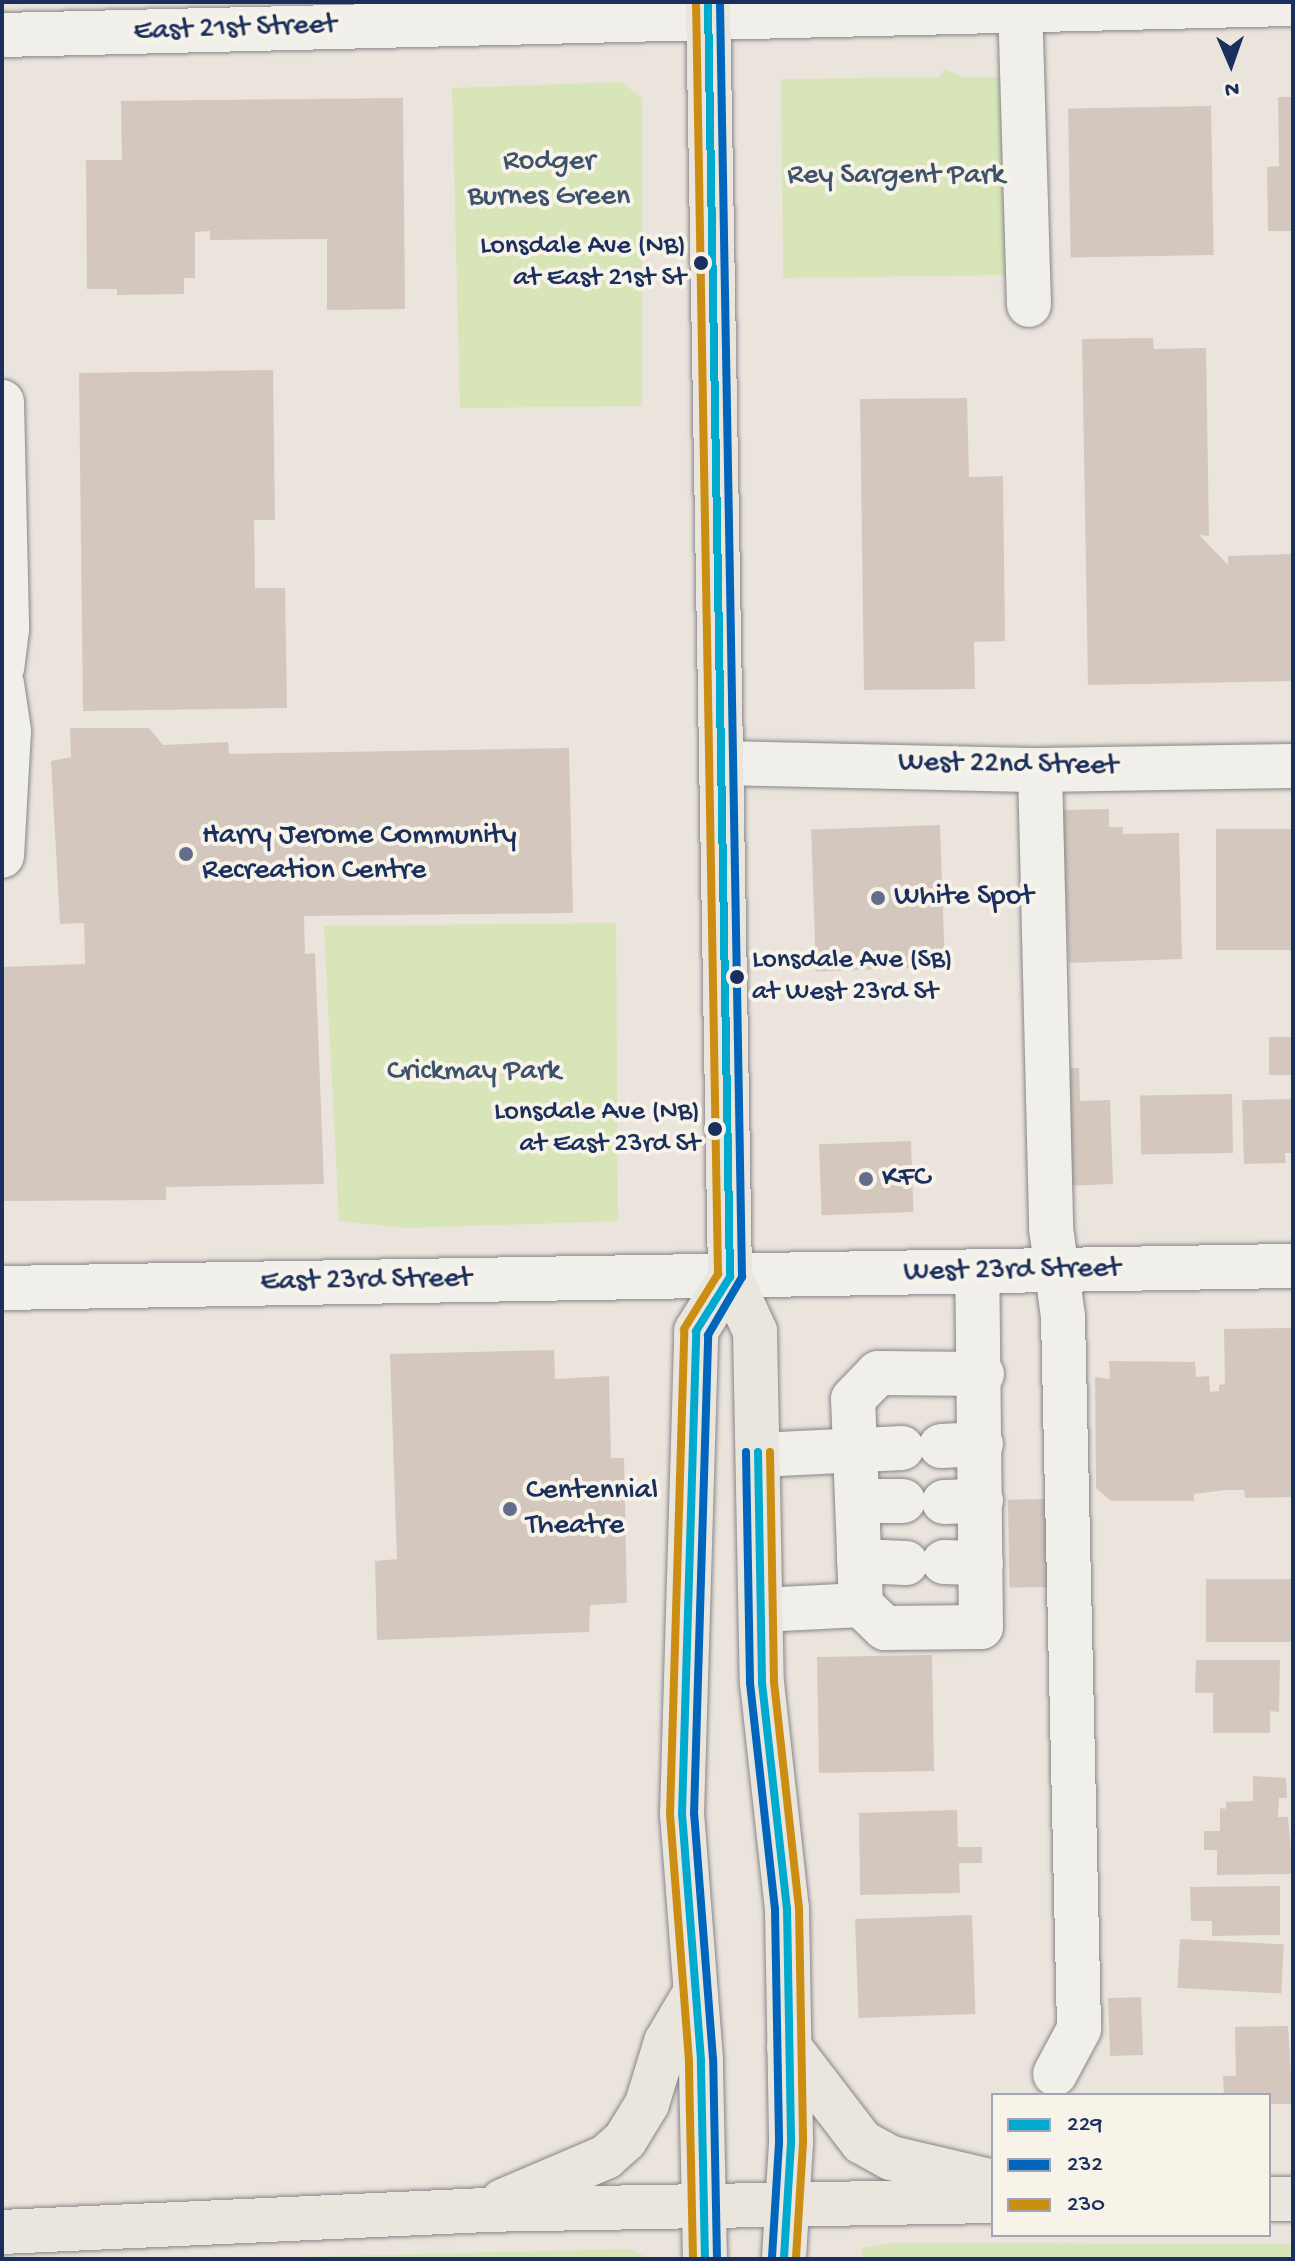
<!DOCTYPE html>
<html>
<head>
<meta charset="utf-8">
<style>
  body { margin:0 }
  #map { position:relative; width:1295px; height:2261px; overflow:hidden; background:#ebe4dc; font-family:"Gochi Hand",sans-serif }
  div>[style] { position:absolute }
  .green>* { inset:0; background:#d7e5b9 }
  .building>* { inset:0; background:#d4c8be; transform-origin:0 0 }
  .roads { filter:drop-shadow(0 0 2px #85858b) drop-shadow(0 0 2px #85858b) }
  .minor>* { height:44px; margin:-22px; padding:0 22px; transform-origin:22px; border-radius:22px; background:#f1efea }
  .major>* { height:44px; margin:-22px; padding:0 22px; transform-origin:22px; border-radius:22px; background:#eae6dd }
  .highway>* { height:44px; margin:-22px; padding:0 22px; transform-origin:22px; border-radius:22px; background:#eae6dd }
  .bus-1>* { height:8px; margin:-4px; padding:0 4px; transform-origin:4px; border-radius:4px; background:#00a9ce }
  .bus-2>* { height:8px; margin:-4px; padding:0 4px; transform-origin:4px; border-radius:4px; background:#0065bd }
  .bus-3>* { height:8px; margin:-4px; padding:0 4px; transform-origin:4px; border-radius:4px; background:#cb8e13 }
  .dots>* { width:22px; height:22px; translate:-50% -50%; box-sizing:border-box; border:4px solid #f7f3e8; border-radius:50% }
  span { translate:-50% -50%; white-space:nowrap; text-align:center; line-height:1.15; -webkit-text-stroke:8px #f7f3e8; paint-order:stroke }
  .bus-label { font-size:28px; color:#1b2f5e }
  .right { translate:-100% -50%; text-align:right }
  .left { translate:0 -50%; text-align:left }
  .street-label { font-size:30px; color:#1b2f5e }
  .park-label { font-size:30px; color:#3d536b }
  .poi-label { font-size:30px; color:#1b2f5e }
  .frame { position:absolute; inset:0; border:4px solid #1b2f5e; pointer-events:none }
  .legend { position:absolute; left:991px; top:2093px; width:280px; height:144px; box-sizing:border-box; background:#f7f3e8; border:2px solid #9fa5b1; margin:0; padding:10px 14px; list-style:none; font-size:24px; color:#1b2f5e }
  .legend li { display:flex; align-items:center; gap:16px; height:40px }
  .legend b { width:40px; border:2px solid #9fa5b1 }
  .north { position:absolute; left:1191px; top:24px; width:80px; height:80px; -webkit-text-stroke:6px #f7f3e8; paint-order:stroke; rotate:178deg; font-size:22px; font-weight:700; line-height:32px; text-align:center; color:#1b2f5e }
  .north::after { content:''; display:block; margin:auto; width:28px; height:36px; background:#1b2f5e; clip-path:polygon(50% 0,100% 100%,50% 72%,0 100%) }
</style>
</head>
<body>
<div id="map">
  <div class="green">
    <div style="clip-path:polygon(945px 69px,963px 77px,1008px 77px,1010px 275px,783px 278px,781px 79px,939px 77px)"></div>
    <div style="clip-path:polygon(621px 82px,642px 98px,642px 406px,460px 408px,452px 88px)"></div>
    <div style="clip-path:polygon(616px 923px,618px 1221px,406px 1228px,339px 1221px,324px 926px)"></div>
    <div style="clip-path:polygon(893px 2243px,1293px 2244px,1293px 2259px,862px 2259px,862px 2248px)"></div>
    <div style="clip-path:polygon(630px 2249px,650px 2259px,236px 2259px,252px 2258px)"></div>
  </div>
  <div class="building">
    <div style="clip-path:polygon(1278px 97px,1293px 97px,1293px 231px,1268px 231px,1267px 167px,1279px 166px)"></div>
    <div style="clip-path:polygon(403px 98px,405px 309px,327px 310px,327px 239px,210px 240px,210px 231px,195px 232px,195px 278px,184px 278px,184px 294px,117px 295px,117px 289px,87px 289px,86px 160px,122px 160px,121px 101px)"></div>
    <div style="left:1211px;top:106px;width:149px;height:143px;rotate:89deg"></div>
    <div style="clip-path:polygon(1153px 338px,1154px 349px,1206px 348px,1209px 536px,1199px 535px,1228px 565px,1228px 556px,1293px 554px,1293px 681px,1088px 685px,1082px 339px)"></div>
    <div style="clip-path:polygon(273px 370px,275px 520px,254px 520px,255px 588px,285px 588px,287px 708px,83px 711px,79px 373px)"></div>
    <div style="clip-path:polygon(967px 398px,969px 477px,1003px 476px,1005px 641px,974px 642px,975px 689px,864px 690px,860px 399px)"></div>
    <div style="clip-path:polygon(70px 728px,149px 728px,163px 745px,228px 742px,229px 754px,569px 748px,573px 913px,304px 916px,305px 954px,315px 953px,324px 1184px,166px 1187px,166px 1200px,2px 1201px,2px 967px,85px 964px,84px 923px,60px 924px,51px 761px,71px 757px)"></div>
    <div style="clip-path:polygon(1109px 809px,1109px 827px,1123px 827px,1123px 834px,1179px 833px,1182px 959px,1069px 963px,1062px 810px)"></div>
    <div style="left:940px;top:825px;width:142px;height:129px;rotate:88deg"></div>
    <div style="left:1293px;top:829px;width:121px;height:77px;rotate:90deg"></div>
    <div style="left:1293px;top:1037px;width:38px;height:24px;rotate:90deg"></div>
    <div style="clip-path:polygon(1079px 1068px,1080px 1101px,1110px 1100px,1113px 1184px,1063px 1186px,1059px 1069px)"></div>
    <div style="left:1232px;top:1094px;width:59px;height:92px;rotate:89deg"></div>
    <div style="clip-path:polygon(1293px 1099px,1293px 1153px,1285px 1153px,1286px 1163px,1244px 1164px,1242px 1100px)"></div>
    <div style="left:911px;top:1141px;width:71px;height:92px;rotate:88deg"></div>
    <div style="clip-path:polygon(1293px 1328px,1293px 1497px,1245px 1498px,1244px 1490px,1226px 1490px,1194px 1494px,1194px 1501px,1111px 1501px,1096px 1488px,1095px 1377px,1110px 1379px,1109px 1361px,1195px 1362px,1196px 1377px,1209px 1376px,1210px 1392px,1219px 1391px,1219px 1385px,1225px 1384px,1224px 1329px)"></div>
    <div style="clip-path:polygon(554px 1350px,555px 1379px,609px 1376px,611px 1458px,624px 1458px,627px 1603px,590px 1605px,589px 1632px,377px 1640px,375px 1561px,397px 1559px,390px 1354px)"></div>
    <div style="left:1048px;top:1499px;width:88px;height:40px;rotate:89deg"></div>
    <div style="left:1293px;top:1579px;width:63px;height:87px;rotate:90deg"></div>
    <div style="left:932px;top:1655px;width:116px;height:115px;rotate:89deg"></div>
    <div style="clip-path:polygon(1196px 1660px,1280px 1660px,1279px 1712px,1270px 1711px,1270px 1733px,1213px 1733px,1213px 1693px,1195px 1693px)"></div>
    <div style="clip-path:polygon(1253px 1776px,1286px 1778px,1287px 1798px,1279px 1798px,1278px 1817px,1288px 1817px,1293px 1874px,1217px 1875px,1217px 1850px,1204px 1850px,1204px 1831px,1220px 1831px,1220px 1808px,1226px 1809px,1226px 1802px,1253px 1801px)"></div>
    <div style="clip-path:polygon(957px 1810px,958px 1847px,982px 1847px,982px 1863px,959px 1863px,960px 1893px,860px 1895px,859px 1813px)"></div>
    <div style="clip-path:polygon(1280px 1886px,1280px 1935px,1212px 1936px,1212px 1921px,1191px 1921px,1190px 1887px)"></div>
    <div style="left:972px;top:1915px;width:99px;height:117px;rotate:88deg"></div>
    <div style="left:1180px;top:1939px;width:104px;height:49px;rotate:3deg"></div>
    <div style="left:1141px;top:1997px;width:58px;height:33px;rotate:88deg"></div>
    <div style="clip-path:polygon(1288px 2026px,1293px 2104px,1269px 2104px,1269px 2095px,1224px 2095px,1223px 2076px,1236px 2076px,1235px 2027px)"></div>
  </div>
  <div class="roads">
    <div class="minor">
      <div style="left:1020px;top:2px;width:303px;rotate:88.3deg"></div>
      <div style="left:2px;top:35px;width:1291px;rotate:-1.38deg"></div>
      <div style="left:2px;top:402px;width:227px;rotate:88.7deg"></div>
      <div style="left:7px;top:629px;width:38px;rotate:97deg"></div>
      <div style="left:2px;top:684px;width:48px;rotate:81.5deg"></div>
      <div style="left:9px;top:731px;width:125px;rotate:93.2deg"></div>
      <div style="left:722px;top:763px;width:318px;rotate:1.3deg"></div>
      <div style="left:1040px;top:770px;width:253px;rotate:-0.9deg"></div>
      <div style="left:1040px;top:770px;width:458px;rotate:88.6deg"></div>
      <div style="left:1051px;top:1228px;width:90px;rotate:82.3deg"></div>
      <div style="left:1063px;top:1317px;width:712px;rotate:88.71deg"></div>
      <div style="left:1079px;top:2029px;width:51px;rotate:118.1deg"></div>
      <div style="left:2px;top:1288px;width:1291px;rotate:-0.98deg"></div>
      <div style="left:941px;top:1446px;width:40px;rotate:-2.9deg"></div>
      <div style="left:758px;top:1455px;width:144px;rotate:-2.8deg"></div>
      <div style="left:858px;top:1501px;width:45px"></div>
      <div style="left:944px;top:1502px;width:37px;rotate:-2deg"></div>
      <div style="left:859px;top:1561px;width:47px;rotate:2.4deg"></div>
      <div style="left:944px;top:1562px;width:37px;rotate:2deg"></div>
      <div style="left:861px;top:1605px;width:206px;rotate:-92.2deg"></div>
      <div style="left:853px;top:1399px;width:36px;rotate:-46deg"></div>
      <div style="left:878px;top:1373px;width:104px;rotate:0.6deg"></div>
      <div style="left:761px;top:1610px;width:100px;rotate:-2.9deg"></div>
      <div style="left:861px;top:1605px;width:33px;rotate:44deg"></div>
      <div style="left:885px;top:1628px;width:96px;rotate:-0.6deg"></div>
      <div style="left:981px;top:1627px;width:354px;rotate:-90.6deg"></div>
    </div>
    <div class="major">
      <div style="left:708px;top:2px;width:1275px;rotate:89.01deg"></div>
      <div style="left:730px;top:1277px;width:60px;rotate:65.2deg"></div>
      <div style="left:755px;top:1331px;width:352px;rotate:88.9deg"></div>
      <div style="left:762px;top:1683px;width:226px;rotate:83.7deg"></div>
      <div style="left:787px;top:1908px;width:235px;rotate:89deg"></div>
      <div style="left:791px;top:2143px;width:116px;rotate:93.5deg"></div>
      <div style="left:705px;top:2259px;width:199px;rotate:-91.2deg"></div>
      <div style="left:701px;top:2060px;width:247px;rotate:-94.4deg"></div>
      <div style="left:682px;top:1814px;width:483px;rotate:-88.3deg"></div>
      <div style="left:696px;top:1331px;width:64px;rotate:-57.8deg"></div>
    </div>
    <div class="highway">
      <div style="left:789px;top:2047px;width:120px;rotate:52.5deg"></div>
      <div style="left:862px;top:2142px;width:33px;rotate:29deg"></div>
      <div style="left:891px;top:2158px;width:105px;rotate:13.2deg"></div>
      <div style="left:1269px;top:2199px;width:24px"></div>
      <div style="left:503px;top:2201px;width:112px;rotate:-23.1deg"></div>
      <div style="left:606px;top:2157px;width:25px;rotate:-42deg"></div>
      <div style="left:625px;top:2140px;width:42px;rotate:-58.6deg"></div>
      <div style="left:647px;top:2104px;width:65px;rotate:-73deg"></div>
      <div style="left:666px;top:2042px;width:57px;rotate:-59.4deg"></div>
      <div style="left:2px;top:2232px;width:477px;rotate:-2.6deg"></div>
      <div style="left:478px;top:2210px;width:515px;rotate:-1deg"></div>
    </div>
  </div>
  <div class="bus-1">
    <div style="left:758px;top:1452px;width:231px;rotate:89deg"></div>
    <div style="left:762px;top:1683px;width:226px;rotate:83.7deg"></div>
    <div style="left:787px;top:1908px;width:235px;rotate:89deg"></div>
    <div style="left:791px;top:2143px;width:116px;rotate:93.5deg"></div>
    <div style="left:705px;top:2259px;width:199px;rotate:-91.2deg"></div>
    <div style="left:701px;top:2060px;width:247px;rotate:-94.4deg"></div>
    <div style="left:682px;top:1814px;width:483px;rotate:-88.3deg"></div>
    <div style="left:696px;top:1331px;width:64px;rotate:-57.8deg"></div>
    <div style="left:730px;top:1277px;width:1275px;rotate:-90.99deg"></div>
  </div>
  <div class="bus-2">
    <div style="left:746px;top:1452px;width:231px;rotate:89deg"></div>
    <div style="left:750px;top:1683px;width:227px;rotate:83.7deg"></div>
    <div style="left:775px;top:1909px;width:234px;rotate:89deg"></div>
    <div style="left:779px;top:2143px;width:115px;rotate:93.5deg"></div>
    <div style="left:717px;top:2259px;width:200px;rotate:-91.1deg"></div>
    <div style="left:713px;top:2059px;width:246px;rotate:-94.4deg"></div>
    <div style="left:694px;top:1814px;width:479px;rotate:-88.3deg"></div>
    <div style="left:708px;top:1335px;width:67px;rotate:-59.6deg"></div>
    <div style="left:742px;top:1277px;width:1275px;rotate:-90.99deg"></div>
  </div>
  <div class="bus-3">
    <div style="left:770px;top:1452px;width:230px;rotate:89deg"></div>
    <div style="left:774px;top:1682px;width:227px;rotate:83.7deg"></div>
    <div style="left:799px;top:1908px;width:235px;rotate:89deg"></div>
    <div style="left:803px;top:2143px;width:116px;rotate:93.5deg"></div>
    <div style="left:693px;top:2259px;width:198px;rotate:-91.2deg"></div>
    <div style="left:689px;top:2061px;width:248px;rotate:-94.4deg"></div>
    <div style="left:670px;top:1814px;width:485px;rotate:-88.3deg"></div>
    <div style="left:684px;top:1329px;width:65px;rotate:-58.3deg"></div>
    <div style="left:718px;top:1274px;width:1272px;rotate:-90.99deg"></div>
  </div>
  <div class="dots">
    <div style="left:701px;top:263px;background:#1b2f5e"></div>
    <div style="left:186px;top:854px;background:#646e8a"></div>
    <div style="left:878px;top:898px;background:#646e8a"></div>
    <div style="left:737px;top:977px;background:#1b2f5e"></div>
    <div style="left:715px;top:1129px;background:#1b2f5e"></div>
    <div style="left:866px;top:1179px;background:#646e8a"></div>
    <div style="left:510px;top:1509px;background:#646e8a"></div>
  </div>
  <div class="bus-label">
    <span class="right" style="left:686px;top:263px">Lonsdale Ave (NB)<br>at East 21st St</span>
    <span class="left" style="left:752px;top:977px">Lonsdale Ave (SB)<br>at West 23rd St</span>
    <span class="right" style="left:700px;top:1129px">Lonsdale Ave (NB)<br>at East 23rd St</span>
  </div>
  <div class="street-label">
    <span style="left:235px;top:30px;rotate:-2deg">East 21st Street</span>
    <span style="left:1008px;top:766px;rotate:1deg">West 22nd Street</span>
    <span style="left:1012px;top:1272px;rotate:-1deg">West 23rd Street</span>
    <span style="left:366px;top:1282px;rotate:-1deg">East 23rd Street</span>
  </div>
  <div class="park-label">
    <span style="left:549px;top:180px">Rodger<br>Burnes Green</span>
    <span style="left:896px;top:177px">Rey Sargent Park</span>
    <span style="left:474px;top:1073px">Crickmay Park</span>
  </div>
  <div class="poi-label">
    <span class="left" style="left:202px;top:854px">Harry Jerome Community<br>Recreation Centre</span>
    <span class="left" style="left:894px;top:898px">White Spot</span>
    <span class="left" style="left:882px;top:1179px">KFC</span>
    <span class="left" style="left:526px;top:1509px">Centennial<br>Theatre</span>
  </div>
  <div class="frame"></div>
  <ul class="legend">
  <li><b style="height:10px;background:#00a9ce"></b>229</li>
  <li><b style="height:10px;background:#0065bd"></b>232</li>
  <li><b style="height:10px;background:#cb8e13"></b>230</li>
  </ul>
  <div class="north">N</div>
</div>
</body>
</html>
